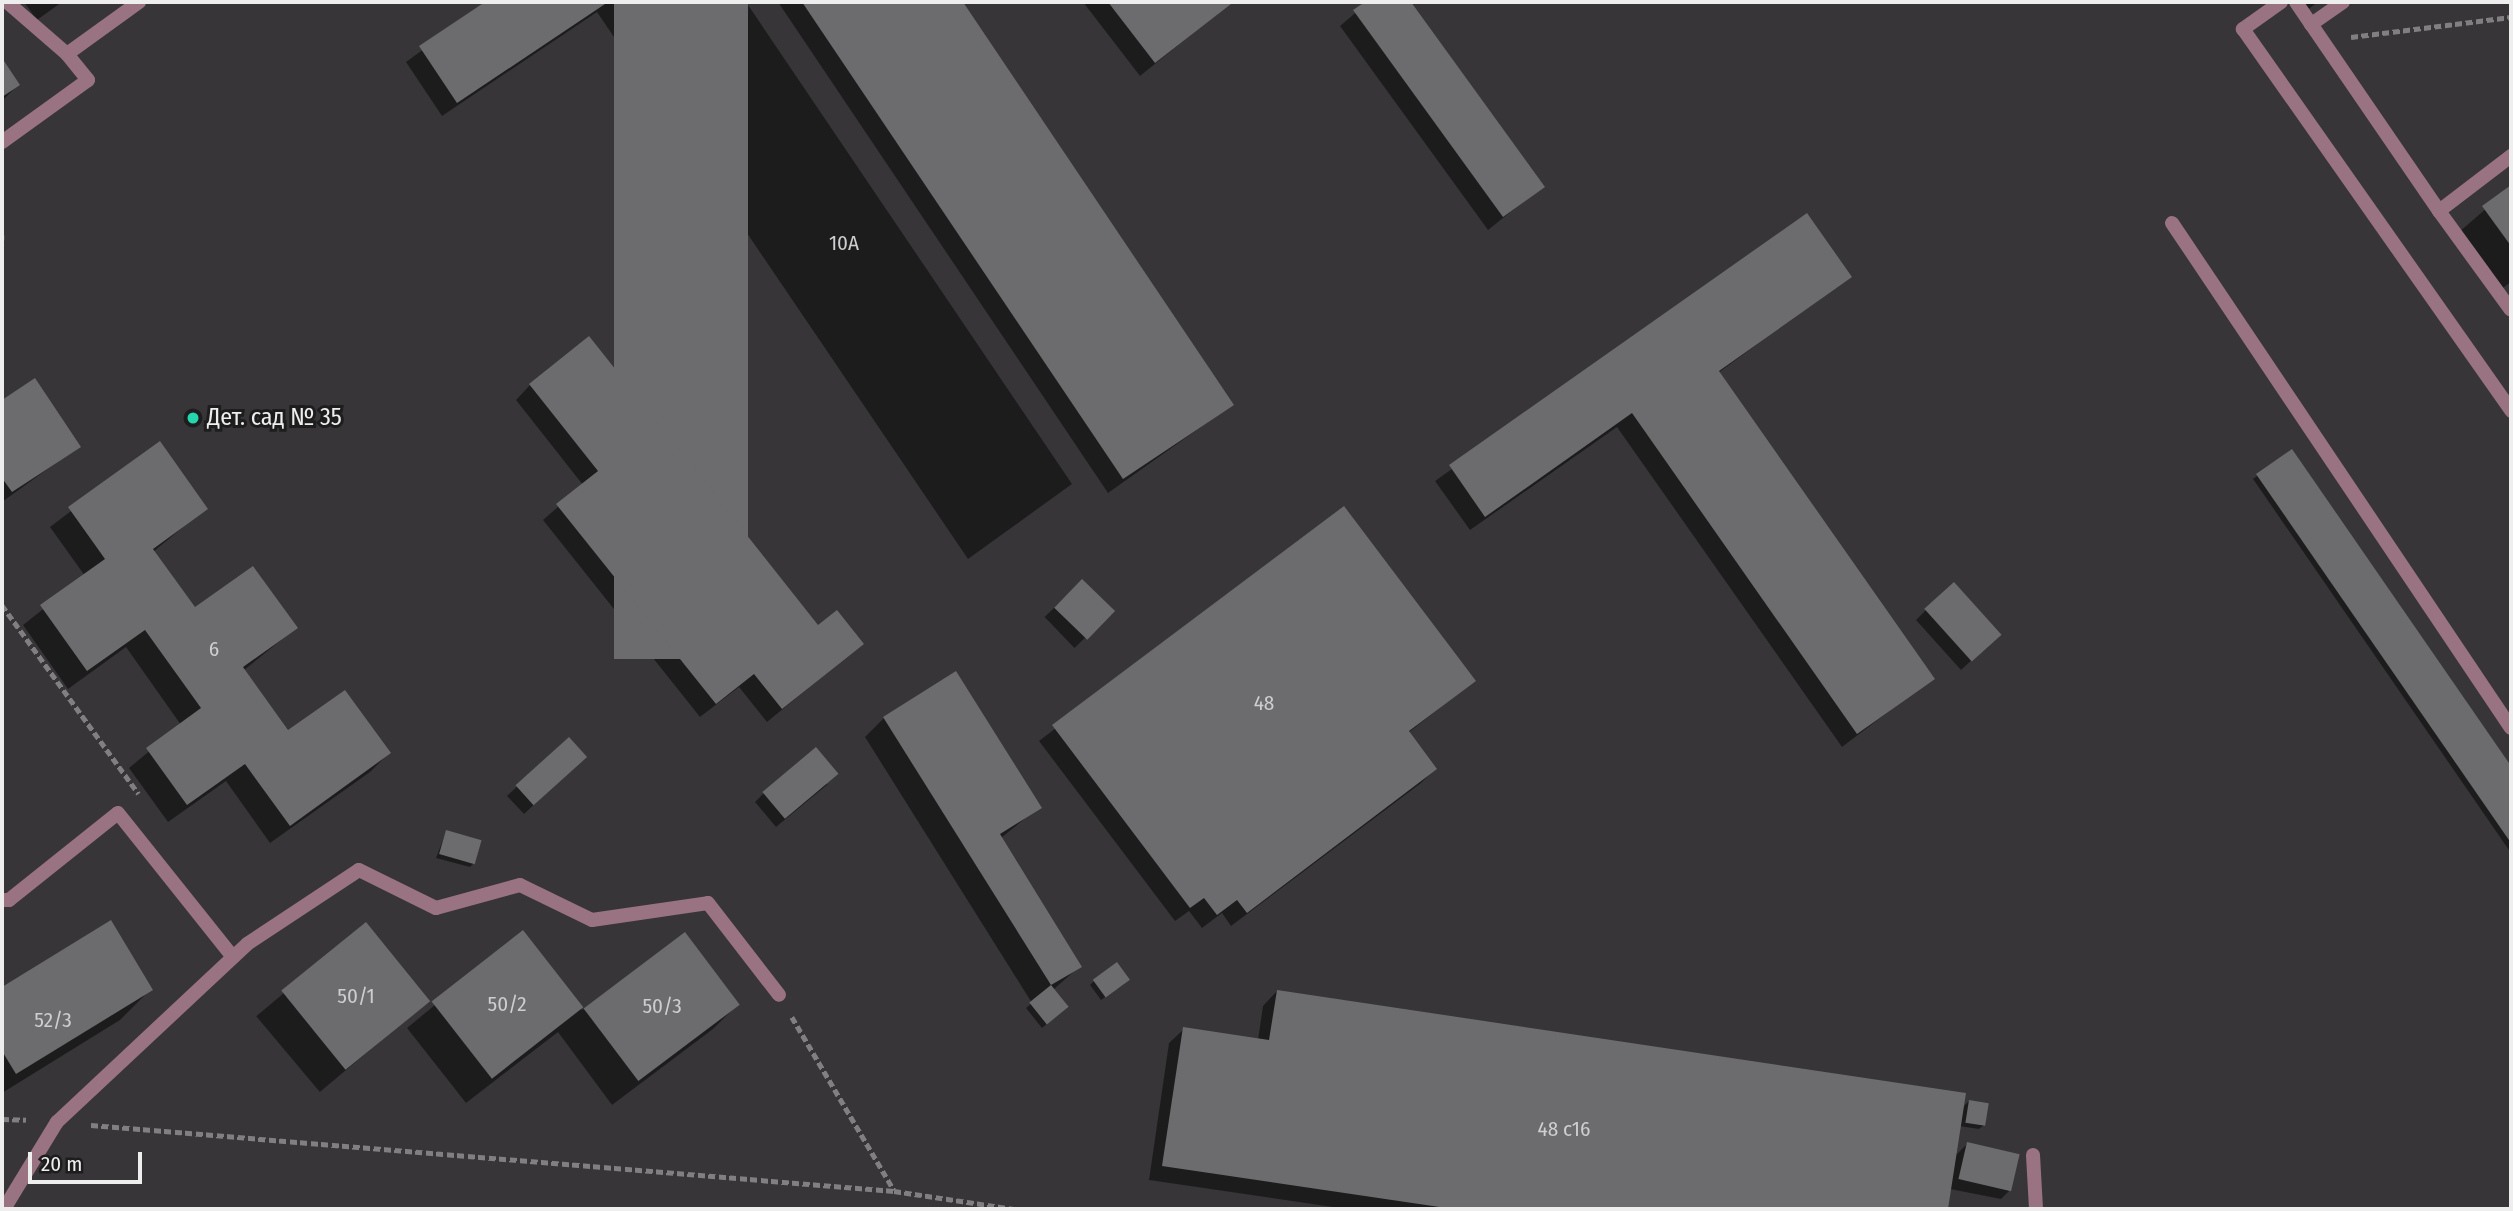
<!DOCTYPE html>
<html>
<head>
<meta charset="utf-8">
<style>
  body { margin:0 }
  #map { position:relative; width:2513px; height:1211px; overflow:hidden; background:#373538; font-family:"Fira Sans Condensed",sans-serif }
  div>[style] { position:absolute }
  .shadow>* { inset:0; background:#0007; transform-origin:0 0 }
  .building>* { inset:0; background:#6c6b6e; transform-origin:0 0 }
  .path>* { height:4.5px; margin-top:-2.25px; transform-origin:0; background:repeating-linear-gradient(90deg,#817f81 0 7px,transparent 0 10.5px) }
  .service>* { height:14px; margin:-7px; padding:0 7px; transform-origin:7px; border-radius:7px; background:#9a7383 }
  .dots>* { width:19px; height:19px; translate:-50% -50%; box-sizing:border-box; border:4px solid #1e1d1e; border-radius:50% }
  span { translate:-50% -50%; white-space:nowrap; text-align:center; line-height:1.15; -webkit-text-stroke:6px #1e1d1e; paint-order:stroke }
  .number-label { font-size:21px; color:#cecdcf }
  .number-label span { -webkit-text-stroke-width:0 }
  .poi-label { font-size:24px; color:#efeeef }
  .left { translate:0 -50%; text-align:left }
  .frame { position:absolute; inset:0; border:4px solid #efeeef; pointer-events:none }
  .scale { position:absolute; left:28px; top:1152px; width:114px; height:32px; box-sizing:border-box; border:4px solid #efeeef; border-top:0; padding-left:9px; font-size:21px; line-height:24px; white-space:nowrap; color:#efeeef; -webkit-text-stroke:5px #1e1d1e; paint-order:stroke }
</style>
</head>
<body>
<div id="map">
  <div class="shadow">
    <div style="clip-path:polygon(24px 2px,62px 2px,37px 20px)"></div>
    <div style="clip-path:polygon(488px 2px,746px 2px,1072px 484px,968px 559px,597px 12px,442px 116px,406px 62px)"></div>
    <div style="clip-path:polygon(778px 2px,961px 2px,1232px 405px,1108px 493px)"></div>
    <div style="clip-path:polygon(1083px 2px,1227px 2px,1229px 4px,1140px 76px)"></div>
    <div style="clip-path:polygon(1368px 2px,1409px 2px,1543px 186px,1488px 230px,1340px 26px)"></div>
    <div style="clip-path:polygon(2293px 2px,2318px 2px,2302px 14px)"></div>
    <div style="clip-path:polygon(2px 61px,18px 85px,2px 101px)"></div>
    <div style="clip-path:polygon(2511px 187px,2511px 282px,2500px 290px,2458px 233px)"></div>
    <div style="clip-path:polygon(1807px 216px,1850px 276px,1718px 373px,1933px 678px,1842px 747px,1617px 427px,1470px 530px,1435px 481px)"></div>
    <div style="clip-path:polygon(34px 381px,78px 447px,2px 502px,2px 403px)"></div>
    <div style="clip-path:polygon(530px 385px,818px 627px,862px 644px,767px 722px,739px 687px,700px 717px,543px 520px,583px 485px,516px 400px)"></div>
    <div style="clip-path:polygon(159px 444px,206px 508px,153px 552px,194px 610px,296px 628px,243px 671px,288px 733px,389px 753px,370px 772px,270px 843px,226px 781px,168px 822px,129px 768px,181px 725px,126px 647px,68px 689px,23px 625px,85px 576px,50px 527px)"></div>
    <div style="clip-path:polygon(2292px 451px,2511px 769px,2511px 853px,2253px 479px)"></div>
    <div style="clip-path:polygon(1343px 508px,1474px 681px,1408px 733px,1435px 769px,1421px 783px,1231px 926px,1222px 913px,1202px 928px,1189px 911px,1175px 921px,1039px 741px)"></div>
    <div style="left:1082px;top:581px;width:43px;height:52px;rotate:46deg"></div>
    <div style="clip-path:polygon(1926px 610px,1989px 644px,1961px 670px,1916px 620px)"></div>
    <div style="clip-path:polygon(884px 718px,1039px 807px,1001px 838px,1080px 966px,1053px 990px,1062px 1011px,1042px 1028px,1026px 1008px,1032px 1003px,865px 737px)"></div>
    <div style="clip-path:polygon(568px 739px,575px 766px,524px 814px,507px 796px)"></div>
    <div style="clip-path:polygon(828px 784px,776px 827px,755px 802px,764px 793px)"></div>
    <div style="clip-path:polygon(446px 832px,474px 863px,470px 867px,436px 858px)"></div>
    <div style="clip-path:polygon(110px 923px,151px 989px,120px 1020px,2px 1093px,2px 989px)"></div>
    <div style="left:365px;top:925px;width:99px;height:142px;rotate:50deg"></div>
    <div style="clip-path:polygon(522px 933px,582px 1010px,685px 934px,738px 1004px,713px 1029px,612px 1105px,558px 1032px,466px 1103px,407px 1028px)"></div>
    <div style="clip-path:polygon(1094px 981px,1124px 984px,1101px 1000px,1090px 985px)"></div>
    <div style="clip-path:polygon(1277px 991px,1961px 1109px,1969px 1101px,1984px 1125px,1979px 1129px,1959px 1126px,1954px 1157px,1967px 1144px,2011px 1189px,2001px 1199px,1950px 1189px,1947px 1209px,1346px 1209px,1149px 1180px,1169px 1043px,1184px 1029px,1258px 1040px,1263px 1006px)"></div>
  </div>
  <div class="building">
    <div style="clip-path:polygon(485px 2px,608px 2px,457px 103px,419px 46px)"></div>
    <div style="left:614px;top:2px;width:134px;height:657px"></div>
    <div style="clip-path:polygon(802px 2px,963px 2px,1234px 405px,1123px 479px)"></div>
    <div style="clip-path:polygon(1108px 2px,1229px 2px,1231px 4px,1155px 63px)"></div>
    <div style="clip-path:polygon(1365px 2px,1411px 2px,1545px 187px,1503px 217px,1353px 10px)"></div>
    <div style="clip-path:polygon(2px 58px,20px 85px,2px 97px)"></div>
    <div style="clip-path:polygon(2511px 185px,2511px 246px,2482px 206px)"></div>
    <div style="clip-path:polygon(1807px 213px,1852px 277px,1719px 371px,1935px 679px,1857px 734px,1632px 413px,1485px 517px,1449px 465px)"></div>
    <div style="clip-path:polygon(589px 336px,818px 625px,837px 610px,864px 644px,782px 709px,754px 674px,716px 704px,556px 504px,598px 471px,529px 384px)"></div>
    <div style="clip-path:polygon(35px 378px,81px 447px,12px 492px,2px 478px,2px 400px)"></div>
    <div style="clip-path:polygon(160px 441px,208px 509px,153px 549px,195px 607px,253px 566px,298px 628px,243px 667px,288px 730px,345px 690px,391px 753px,290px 826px,245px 764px,187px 805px,146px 748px,201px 708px,145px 630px,87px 671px,40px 605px,105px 559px,68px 507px)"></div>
    <div style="clip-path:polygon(2292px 449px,2511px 766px,2511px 843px,2256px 474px)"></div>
    <div style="clip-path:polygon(1344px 506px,1476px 681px,1409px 731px,1437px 769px,1247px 913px,1237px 900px,1217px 915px,1204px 898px,1190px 908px,1052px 725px)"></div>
    <div style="left:1082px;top:579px;width:46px;height:40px;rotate:44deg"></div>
    <div style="left:1954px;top:582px;width:71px;height:40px;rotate:48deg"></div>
    <div style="clip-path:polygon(956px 671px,1042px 808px,1000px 834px,1082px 967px,1051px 985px,883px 717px)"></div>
    <div style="left:569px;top:737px;width:27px;height:72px;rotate:48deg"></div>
    <div style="left:816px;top:747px;width:35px;height:70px;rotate:50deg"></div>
    <div style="left:446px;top:830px;width:37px;height:25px;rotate:16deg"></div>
    <div style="clip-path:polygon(111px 920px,153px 990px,16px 1074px,2px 1051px,2px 987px)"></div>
    <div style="left:366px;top:922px;width:102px;height:109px;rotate:51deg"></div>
    <div style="left:523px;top:930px;width:98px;height:116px;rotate:52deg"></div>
    <div style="left:685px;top:932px;width:91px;height:127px;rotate:53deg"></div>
    <div style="left:1117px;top:962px;width:22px;height:30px;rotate:54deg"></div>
    <div style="left:1051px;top:985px;width:28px;height:28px;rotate:51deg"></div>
    <div style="clip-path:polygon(1277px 990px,1966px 1093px,1948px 1209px,1453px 1209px,1162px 1166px,1183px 1027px,1269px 1040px)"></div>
    <div style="left:1969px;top:1100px;width:20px;height:23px;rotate:9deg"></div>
    <div style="left:1967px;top:1142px;width:54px;height:38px;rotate:13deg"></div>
  </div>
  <div class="path">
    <div style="left:2351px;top:37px;width:161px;rotate:-7.1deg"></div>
    <div style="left:2px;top:235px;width:5px;rotate:90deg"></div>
    <div style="left:2px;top:605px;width:233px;rotate:54.1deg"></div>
    <div style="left:792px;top:1017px;width:201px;rotate:59.5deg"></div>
    <div style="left:2px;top:1119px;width:24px;rotate:2deg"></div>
    <div style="left:91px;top:1125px;width:806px;rotate:4.7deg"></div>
    <div style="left:894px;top:1191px;width:121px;rotate:8.5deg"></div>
  </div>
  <div class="service">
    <div style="left:2281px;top:2px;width:47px;rotate:144.6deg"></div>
    <div style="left:2243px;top:29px;width:467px;rotate:54.9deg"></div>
    <div style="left:2296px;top:2px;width:27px;rotate:56deg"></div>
    <div style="left:2343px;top:2px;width:39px;rotate:145deg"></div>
    <div style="left:2311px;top:24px;width:227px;rotate:55.6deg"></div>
    <div style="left:2439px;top:211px;width:91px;rotate:-37.4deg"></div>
    <div style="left:67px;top:54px;width:89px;rotate:-35.8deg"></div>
    <div style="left:2px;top:142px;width:106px;rotate:-35.8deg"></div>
    <div style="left:88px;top:80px;width:33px;rotate:-129deg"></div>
    <div style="left:67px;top:54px;width:79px;rotate:-139.1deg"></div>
    <div style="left:2439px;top:211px;width:122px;rotate:54deg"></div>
    <div style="left:2172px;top:223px;width:608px;rotate:56.13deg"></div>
    <div style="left:2px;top:900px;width:7px"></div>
    <div style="left:9px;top:900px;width:139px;rotate:-38.6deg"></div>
    <div style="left:118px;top:813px;width:184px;rotate:51.4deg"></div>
    <div style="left:2033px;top:1155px;width:54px;rotate:86.8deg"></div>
    <div style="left:4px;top:1209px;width:102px;rotate:-58.7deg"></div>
    <div style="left:57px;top:1122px;width:260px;rotate:-43.1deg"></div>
    <div style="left:247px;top:944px;width:134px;rotate:-33.5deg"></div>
    <div style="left:359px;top:870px;width:86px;rotate:26.3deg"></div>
    <div style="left:436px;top:908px;width:87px;rotate:-15.3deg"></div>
    <div style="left:520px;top:885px;width:80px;rotate:25.9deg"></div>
    <div style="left:592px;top:920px;width:117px;rotate:-8.3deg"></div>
    <div style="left:708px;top:903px;width:116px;rotate:52.3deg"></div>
  </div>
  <div class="dots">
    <div style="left:193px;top:418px;background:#24d5ae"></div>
  </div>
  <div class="number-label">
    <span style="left:844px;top:243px">10А</span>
    <span style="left:214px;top:649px">6</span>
    <span style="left:1264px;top:703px">48</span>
    <span style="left:356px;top:996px">50/1</span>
    <span style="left:507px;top:1004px">50/2</span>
    <span style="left:662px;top:1006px">50/3</span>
    <span style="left:53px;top:1020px">52/3</span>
    <span style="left:1564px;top:1129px">48 с16</span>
  </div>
  <div class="poi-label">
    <span class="left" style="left:207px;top:418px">Дет. сад № 35</span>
  </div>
  <div class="frame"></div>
  <div class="scale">20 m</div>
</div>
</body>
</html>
